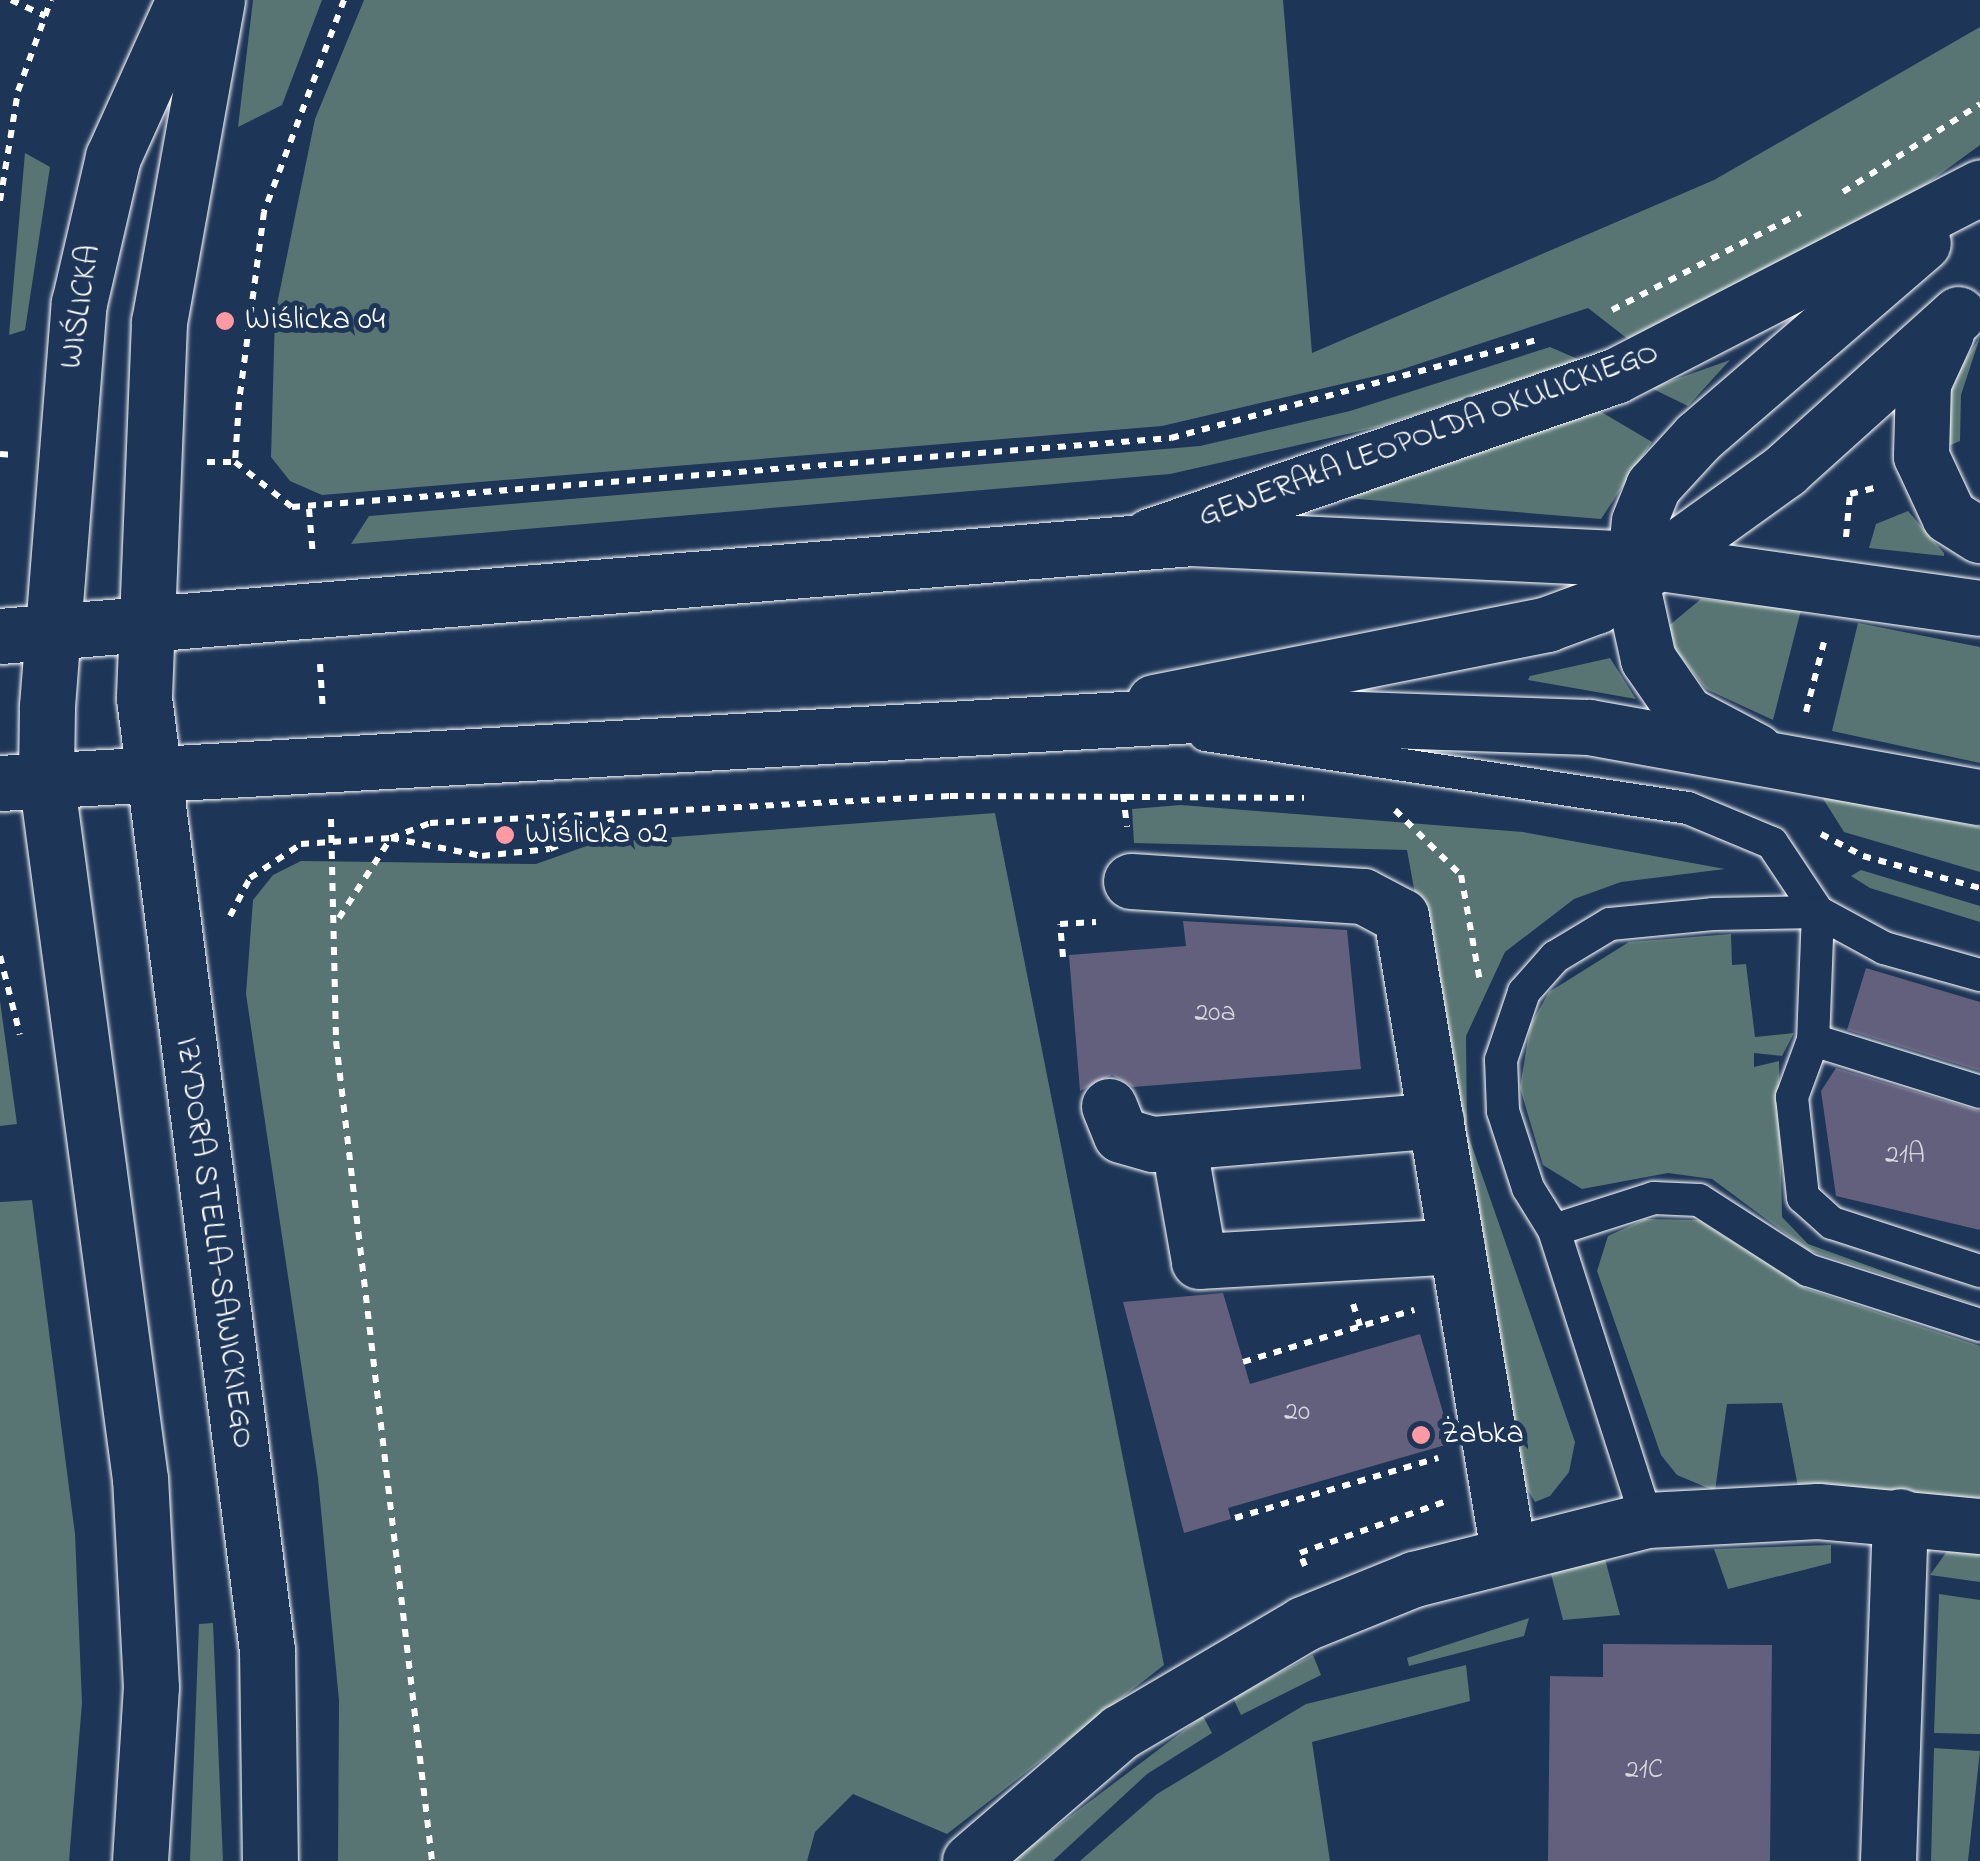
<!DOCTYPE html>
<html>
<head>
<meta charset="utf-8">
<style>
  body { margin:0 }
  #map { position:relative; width:1980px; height:1861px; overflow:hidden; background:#1d3557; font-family:"Indie Flower",sans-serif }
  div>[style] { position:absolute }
  .green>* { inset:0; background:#587573 }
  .building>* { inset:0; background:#63607e }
  .path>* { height:6px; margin-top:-3px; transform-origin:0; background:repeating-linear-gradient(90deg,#fff 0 8px,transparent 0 16px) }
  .roads { filter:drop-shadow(0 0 2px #fff) drop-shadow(0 0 2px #fff) }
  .lane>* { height:32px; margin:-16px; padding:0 16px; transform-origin:16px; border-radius:16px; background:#1d3557 }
  .street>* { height:55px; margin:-27.5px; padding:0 27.5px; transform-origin:27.5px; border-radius:27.5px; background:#1d3557 }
  .secondary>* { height:55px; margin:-27.5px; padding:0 27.5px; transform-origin:27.5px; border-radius:27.5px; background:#1d3557 }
  .primary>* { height:55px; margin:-27.5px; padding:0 27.5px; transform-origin:27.5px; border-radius:27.5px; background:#1d3557 }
  .dots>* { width:28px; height:28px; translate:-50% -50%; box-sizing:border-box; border:5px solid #1d3557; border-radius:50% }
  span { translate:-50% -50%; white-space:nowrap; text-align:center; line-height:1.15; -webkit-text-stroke:10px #1d3557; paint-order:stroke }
  .number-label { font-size:28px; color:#d8d7df }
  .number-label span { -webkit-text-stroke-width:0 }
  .street-label { font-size:32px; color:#fff }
  .poi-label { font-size:32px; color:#fff }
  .left { translate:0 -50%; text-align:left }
</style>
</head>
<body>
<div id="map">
  <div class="green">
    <div style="clip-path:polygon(253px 0,322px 0,282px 105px,238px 127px)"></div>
    <div style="clip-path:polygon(364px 0,1283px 0,1312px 353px,1714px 180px,1980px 27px,1980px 145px,1924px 186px,1633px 343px,1588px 308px,1397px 371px,1162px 426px,322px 495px,290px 481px,271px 457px,275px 314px,315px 119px)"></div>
    <div style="clip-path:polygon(25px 153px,50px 167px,25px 330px,9px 335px)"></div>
    <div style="clip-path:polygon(1980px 337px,1961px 395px,1960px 441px,1948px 446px,1951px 382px)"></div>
    <div style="clip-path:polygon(1550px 347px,1580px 360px,1378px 427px,1170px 474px,351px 544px,369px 516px,1200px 446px,1350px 411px)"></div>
    <div style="clip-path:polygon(1730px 360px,1688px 406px,1651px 388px)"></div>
    <div style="clip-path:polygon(1598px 410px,1652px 442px,1601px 519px,1334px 497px)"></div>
    <div style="clip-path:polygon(1908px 511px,1944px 553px,1944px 556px,1869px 548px,1876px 524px)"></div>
    <div style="clip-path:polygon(1701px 599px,1801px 610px,1773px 720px,1706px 689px,1677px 652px,1666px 628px)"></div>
    <div style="clip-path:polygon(1858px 623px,1980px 647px,1980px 763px,1832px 731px)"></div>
    <div style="clip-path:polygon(1610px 658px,1636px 699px,1528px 680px,1530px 676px)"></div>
    <div style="clip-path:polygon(1820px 794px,1980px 827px,1980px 872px,1844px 832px)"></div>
    <div style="clip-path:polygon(1181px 805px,1523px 832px,1725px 869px,1621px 882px,1574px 899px,1505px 952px,1466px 1036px,1467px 1132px,1575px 1442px,1569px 1472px,1550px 1496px,1535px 1502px,1521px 1479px,1407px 850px,1134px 843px,1132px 809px)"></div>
    <div style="clip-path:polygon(995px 813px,1164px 1665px,947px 1834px,853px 1794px,815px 1832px,807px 1861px,338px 1861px,339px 1701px,318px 1478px,246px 994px,253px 900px,273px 875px,301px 861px,536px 864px,595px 843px)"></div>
    <div style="clip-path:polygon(1861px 870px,1980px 906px,1980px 922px,1870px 888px,1851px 876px)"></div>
    <div style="clip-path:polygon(1731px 934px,1732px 965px,1746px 964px,1755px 1037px,1794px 1033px,1782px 1056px,1754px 1053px,1754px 1067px,1779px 1061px,1782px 1217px,1808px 1244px,1980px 1306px,1808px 1250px,1712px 1179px,1668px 1173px,1582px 1189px,1543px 1165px,1520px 1088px,1530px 1026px,1549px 992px,1629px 942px)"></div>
    <div style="clip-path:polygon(0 1001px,17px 1124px,0 1126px)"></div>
    <div style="clip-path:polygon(32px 1200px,75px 1534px,82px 1703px,69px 1861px,0 1861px,0 1202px)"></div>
    <div style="clip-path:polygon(1645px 1219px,1699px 1220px,1807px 1289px,1980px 1346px,1980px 1501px,1798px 1487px,1782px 1403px,1727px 1404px,1715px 1491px,1677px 1475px,1661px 1455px,1597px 1271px,1608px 1236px)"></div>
    <div style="clip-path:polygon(1831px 1545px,1831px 1563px,1728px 1589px,1714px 1549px)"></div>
    <div style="clip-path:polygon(1950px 1547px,1980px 1552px,1980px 1582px,1930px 1575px)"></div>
    <div style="clip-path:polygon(1605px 1559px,1620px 1615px,1563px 1620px,1550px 1570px)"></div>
    <div style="clip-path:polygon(1939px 1594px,1980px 1600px,1980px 1734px,1934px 1733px)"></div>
    <div style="clip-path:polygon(1529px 1618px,1524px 1636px,1409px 1666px,1407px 1658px)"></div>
    <div style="clip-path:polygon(213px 1623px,223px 1861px,190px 1861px,199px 1624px)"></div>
    <div style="clip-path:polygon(1313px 1655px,1321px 1675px,1241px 1715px,1233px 1698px)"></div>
    <div style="clip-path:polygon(1466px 1665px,1470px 1701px,1312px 1742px,1330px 1861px,1080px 1861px,1157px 1794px,1306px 1704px)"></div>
    <div style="clip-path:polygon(1203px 1716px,1212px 1733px,1147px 1774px,1053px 1861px,1011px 1861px)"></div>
    <div style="clip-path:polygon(1934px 1748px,1980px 1751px,1968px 1861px,1931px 1861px)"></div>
  </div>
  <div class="building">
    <div style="clip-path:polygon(1183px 921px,1347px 930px,1361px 1069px,1133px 1087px,1112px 1075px,1080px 1091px,1069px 955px,1186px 946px)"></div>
    <div style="clip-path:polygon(1866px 968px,1980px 1002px,1980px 1071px,1847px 1030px)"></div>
    <div style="clip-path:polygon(1836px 1068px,1980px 1111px,1980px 1230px,1836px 1196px,1821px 1091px)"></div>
    <div style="clip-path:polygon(1223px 1293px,1250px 1384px,1420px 1334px,1452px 1443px,1228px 1508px,1231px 1519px,1184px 1533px,1123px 1302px)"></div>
    <div style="clip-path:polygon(1603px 1644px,1772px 1645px,1770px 1861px,1548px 1861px,1550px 1676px,1603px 1677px)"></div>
  </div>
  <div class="path">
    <div style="left:11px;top:0;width:38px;rotate:25deg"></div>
    <div style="left:344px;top:0;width:227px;rotate:110.7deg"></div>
    <div style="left:264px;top:212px;width:192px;rotate:97.5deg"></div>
    <div style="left:239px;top:402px;width:60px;rotate:93.8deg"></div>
    <div style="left:235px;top:462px;width:73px;rotate:38.3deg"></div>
    <div style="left:292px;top:507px;width:882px;rotate:-4.49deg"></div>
    <div style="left:1171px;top:438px;width:379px;rotate:-15deg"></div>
    <div style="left:1843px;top:192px;width:163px;rotate:-32.7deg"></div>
    <div style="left:0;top:201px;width:111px;rotate:-80.7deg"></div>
    <div style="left:18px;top:91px;width:97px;rotate:-70.1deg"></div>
    <div style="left:1612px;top:310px;width:212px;rotate:-27.2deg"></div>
    <div style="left:0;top:454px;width:14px;rotate:4deg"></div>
    <div style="left:207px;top:462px;width:28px"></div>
    <div style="left:309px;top:509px;width:48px;rotate:85.2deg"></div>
    <div style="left:1846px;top:537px;width:43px;rotate:-84.7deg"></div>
    <div style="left:1850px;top:494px;width:29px;rotate:-14deg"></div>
    <div style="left:320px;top:664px;width:48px;rotate:86.4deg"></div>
    <div style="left:1806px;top:712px;width:72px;rotate:-75.6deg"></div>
    <div style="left:1123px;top:794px;width:33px;rotate:83deg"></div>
    <div style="left:1395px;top:810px;width:93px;rotate:44.6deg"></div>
    <div style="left:1461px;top:875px;width:109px;rotate:79.9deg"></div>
    <div style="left:331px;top:819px;width:222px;rotate:88.7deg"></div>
    <div style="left:336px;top:1041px;width:826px;rotate:83.32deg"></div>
    <div style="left:1821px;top:834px;width:47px;rotate:27.6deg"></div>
    <div style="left:1863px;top:856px;width:121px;rotate:15.3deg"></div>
    <div style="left:230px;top:916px;width:43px;rotate:-62.2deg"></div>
    <div style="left:250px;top:878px;width:61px;rotate:-33.7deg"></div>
    <div style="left:301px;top:844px;width:90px;rotate:-3.8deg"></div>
    <div style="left:391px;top:838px;width:93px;rotate:11.2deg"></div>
    <div style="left:482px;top:856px;width:68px;rotate:-5.9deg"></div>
    <div style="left:550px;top:849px;width:70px;rotate:-24.4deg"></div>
    <div style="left:339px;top:918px;width:95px;rotate:-57deg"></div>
    <div style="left:391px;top:838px;width:42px;rotate:-21deg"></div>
    <div style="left:430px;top:823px;width:521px;rotate:-2.97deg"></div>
    <div style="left:950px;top:796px;width:354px;rotate:0.3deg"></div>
    <div style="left:0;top:956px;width:81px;rotate:75.8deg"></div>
    <div style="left:1063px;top:957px;width:33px;rotate:-95deg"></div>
    <div style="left:1060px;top:924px;width:36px;rotate:-3deg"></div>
    <div style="left:1353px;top:1304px;width:23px;rotate:72deg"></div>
    <div style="left:1243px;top:1362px;width:179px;rotate:-16.9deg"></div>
    <div style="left:1235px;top:1518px;width:212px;rotate:-16.5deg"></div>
    <div style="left:1305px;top:1566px;width:14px;rotate:-111deg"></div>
    <div style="left:1300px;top:1553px;width:153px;rotate:-19.5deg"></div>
  </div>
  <div class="roads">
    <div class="lane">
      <div style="left:1205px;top:735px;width:488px;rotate:8.6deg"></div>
      <div style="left:1688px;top:808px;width:91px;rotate:22.6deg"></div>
      <div style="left:1772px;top:843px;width:83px;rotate:56.3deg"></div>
      <div style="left:1818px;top:912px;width:128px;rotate:92.2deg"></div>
      <div style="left:1813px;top:1040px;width:61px;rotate:110.2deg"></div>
      <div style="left:1792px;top:1097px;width:101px;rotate:83.7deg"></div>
      <div style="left:1803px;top:1197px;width:39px;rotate:42deg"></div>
      <div style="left:1832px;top:1223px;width:156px;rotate:18deg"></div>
      <div style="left:1813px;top:1040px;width:175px;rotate:17.3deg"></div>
      <div style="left:1554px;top:1230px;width:105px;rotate:-17.7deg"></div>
      <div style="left:1654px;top:1198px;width:45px;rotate:2.5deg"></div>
      <div style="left:1699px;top:1200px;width:130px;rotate:32.7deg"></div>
      <div style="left:1808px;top:1270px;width:181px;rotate:17.7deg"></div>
      <div style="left:1647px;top:1520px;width:305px;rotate:-107.8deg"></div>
      <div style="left:1554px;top:1230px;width:49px;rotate:-121.8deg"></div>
      <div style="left:1528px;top:1188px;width:81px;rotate:-108deg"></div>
      <div style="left:1503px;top:1111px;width:51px;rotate:-92.2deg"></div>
      <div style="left:1501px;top:1060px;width:72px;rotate:-71.3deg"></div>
      <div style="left:1524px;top:992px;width:47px;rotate:-48.5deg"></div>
      <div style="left:1555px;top:957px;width:64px;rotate:-31deg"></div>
      <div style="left:1610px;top:924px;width:103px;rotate:-5.5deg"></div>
      <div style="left:1713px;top:914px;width:105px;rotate:-1.1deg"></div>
      <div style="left:1818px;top:912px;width:75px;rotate:28.6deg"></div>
      <div style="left:1884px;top:948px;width:100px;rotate:15.7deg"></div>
    </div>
    <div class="street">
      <div style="left:1131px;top:881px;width:232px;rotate:3.7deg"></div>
      <div style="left:1363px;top:896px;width:43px;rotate:27.8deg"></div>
      <div style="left:1401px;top:916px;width:644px;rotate:80.44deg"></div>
      <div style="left:1109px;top:1106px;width:31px;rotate:68deg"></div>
      <div style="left:1121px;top:1135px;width:33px;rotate:16deg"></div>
      <div style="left:1153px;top:1144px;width:284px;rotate:-4.8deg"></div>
      <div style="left:1183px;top:1170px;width:92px;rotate:80deg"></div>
      <div style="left:1199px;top:1261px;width:258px;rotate:-3.3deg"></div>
      <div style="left:970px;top:1861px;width:198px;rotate:-40.7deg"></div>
      <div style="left:1120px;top:1732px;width:212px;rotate:-30.5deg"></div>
      <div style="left:1303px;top:1624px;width:120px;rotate:-22.1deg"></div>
      <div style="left:1414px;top:1579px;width:240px;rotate:-14.2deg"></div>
      <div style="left:1647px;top:1520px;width:171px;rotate:-3deg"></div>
      <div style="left:1818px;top:1511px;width:163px;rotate:5.3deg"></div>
      <div style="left:1888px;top:1861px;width:345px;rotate:-88deg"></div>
    </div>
    <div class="secondary">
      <div style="left:217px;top:0;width:327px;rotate:100.2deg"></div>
      <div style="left:159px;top:322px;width:376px;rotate:92.3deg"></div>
      <div style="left:144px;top:698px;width:960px;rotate:82.64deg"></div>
      <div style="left:267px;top:1650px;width:211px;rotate:89.2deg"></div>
      <div style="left:1946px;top:333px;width:55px;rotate:114.7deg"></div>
      <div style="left:1923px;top:383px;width:73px;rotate:91.6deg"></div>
      <div style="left:1921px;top:456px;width:66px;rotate:65deg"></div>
      <div style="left:1949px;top:516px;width:36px;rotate:32deg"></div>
      <div style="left:1150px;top:536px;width:492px;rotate:-19deg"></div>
      <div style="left:1615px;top:376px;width:411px;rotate:-27.3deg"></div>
      <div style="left:1154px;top:702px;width:401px;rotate:-11.2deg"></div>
      <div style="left:1547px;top:624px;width:52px;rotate:-20.2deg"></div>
      <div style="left:1596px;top:606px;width:233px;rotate:-35.7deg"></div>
      <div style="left:1785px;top:470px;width:233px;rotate:-42deg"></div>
      <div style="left:1756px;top:751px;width:79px;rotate:-152.1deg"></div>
      <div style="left:1686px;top:714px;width:67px;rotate:-124.6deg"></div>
      <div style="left:1648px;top:659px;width:75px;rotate:-102.4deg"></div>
      <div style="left:1632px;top:586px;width:65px;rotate:-83.9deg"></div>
      <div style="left:1639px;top:521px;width:38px;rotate:-68deg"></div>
      <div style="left:1653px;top:486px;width:67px;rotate:-47.4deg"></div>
      <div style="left:1698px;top:437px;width:297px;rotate:-40.8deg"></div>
      <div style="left:140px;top:1861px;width:174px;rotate:-86.4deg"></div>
      <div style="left:151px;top:1687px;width:208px;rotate:-93deg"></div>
      <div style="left:140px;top:1479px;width:707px;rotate:-97.64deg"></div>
      <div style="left:46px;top:778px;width:72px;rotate:-89.2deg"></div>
      <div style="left:47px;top:706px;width:404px;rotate:-85.5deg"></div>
      <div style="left:79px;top:303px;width:150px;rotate:-76.9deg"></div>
      <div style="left:113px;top:157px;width:172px;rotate:-65.7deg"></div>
    </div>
    <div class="primary">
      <div style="left:0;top:636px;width:1195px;rotate:-4.7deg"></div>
      <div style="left:1191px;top:538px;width:441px;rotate:2.7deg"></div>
      <div style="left:1632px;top:559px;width:351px;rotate:8deg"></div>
      <div style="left:0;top:783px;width:1215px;rotate:-3.26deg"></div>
      <div style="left:1213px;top:714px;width:376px;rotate:2deg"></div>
      <div style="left:1589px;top:727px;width:397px;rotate:10.2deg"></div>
    </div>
  </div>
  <div class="dots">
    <div style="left:225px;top:321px;background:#ff9aa2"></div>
    <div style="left:505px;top:835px;background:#ff9aa2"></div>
    <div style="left:1421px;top:1435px;background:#ff9aa2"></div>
  </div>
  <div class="number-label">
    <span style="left:1215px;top:1014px">20a</span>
    <span style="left:1905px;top:1156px">21A</span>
    <span style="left:1297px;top:1413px">20</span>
    <span style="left:1644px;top:1771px">21C</span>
  </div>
  <div class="street-label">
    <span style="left:82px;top:307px;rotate:-81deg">WIŚLICKA</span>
    <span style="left:1429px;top:436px;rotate:-20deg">GENERAŁA LEOPOLDA OKULICKIEGO</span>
    <span style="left:213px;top:1243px;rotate:82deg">IZYDORA STELLA-SAWICKIEGO</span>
  </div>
  <div class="poi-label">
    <span class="left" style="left:245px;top:321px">Wiślicka 04</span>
    <span class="left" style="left:525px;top:835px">Wiślicka 02</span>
    <span class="left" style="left:1441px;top:1435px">Żabka</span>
  </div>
</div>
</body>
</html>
